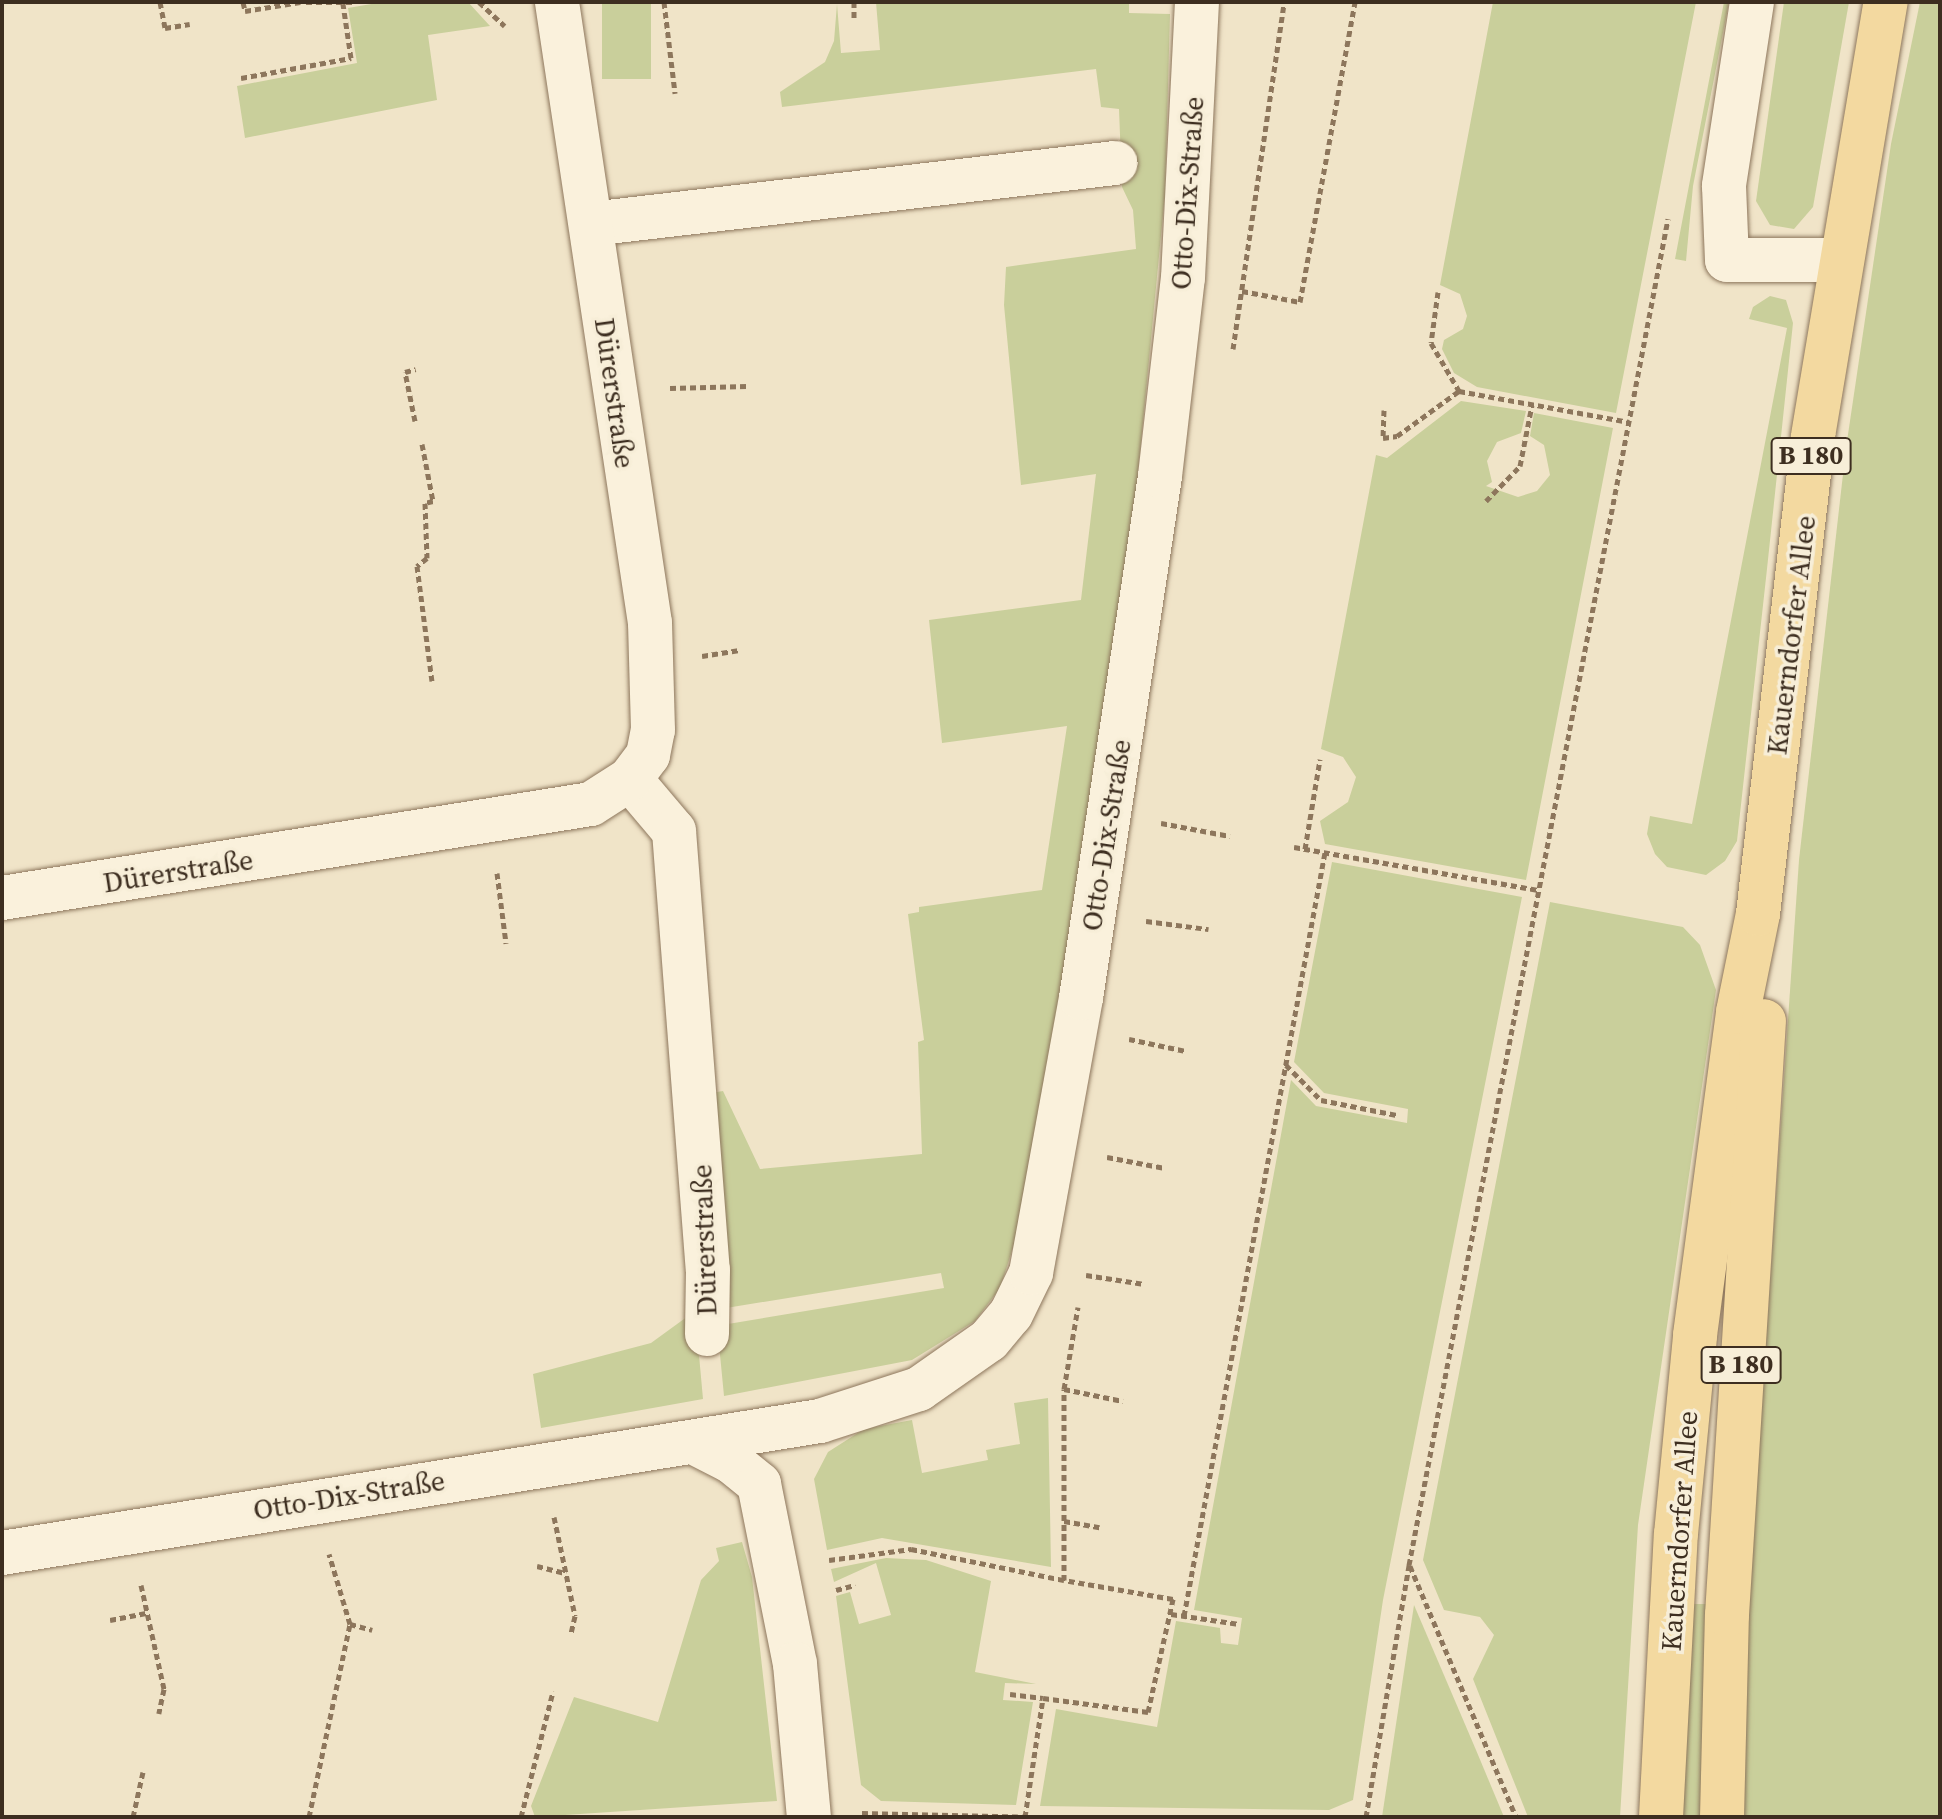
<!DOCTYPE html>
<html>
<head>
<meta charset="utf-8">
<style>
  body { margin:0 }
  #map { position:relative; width:1942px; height:1819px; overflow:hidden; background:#f0e4c8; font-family:"Source Serif 4",serif }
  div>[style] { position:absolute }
  .green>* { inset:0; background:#c9cf9b; transform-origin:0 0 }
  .path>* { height:5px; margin-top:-2.5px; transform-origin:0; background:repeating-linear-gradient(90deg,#8d765c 0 6px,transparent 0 10px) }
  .roads { filter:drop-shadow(0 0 2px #8d765c) drop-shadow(0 0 2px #8d765c) }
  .minor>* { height:44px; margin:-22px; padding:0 22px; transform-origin:22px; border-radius:22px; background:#faf1dc }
  .major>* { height:44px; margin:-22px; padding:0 22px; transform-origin:22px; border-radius:22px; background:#f3d9a0 }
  span { translate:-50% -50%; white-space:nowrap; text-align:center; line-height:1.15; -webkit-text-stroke:7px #f7eed8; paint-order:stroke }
  .shield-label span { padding:2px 6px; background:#f7eed8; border:2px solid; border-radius:6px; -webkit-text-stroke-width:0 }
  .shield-label { font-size:26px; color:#3d2e20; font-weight:700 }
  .street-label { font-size:28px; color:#3d2e20 }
  .frame { position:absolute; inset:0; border:4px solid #3d2e20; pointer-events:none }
</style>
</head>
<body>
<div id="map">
  <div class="green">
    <div style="clip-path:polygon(383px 2px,468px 2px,490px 26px,428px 35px,437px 100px,245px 138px,237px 86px,357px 63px,348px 8px)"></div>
    <div style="left:602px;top:2px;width:49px;height:77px"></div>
    <div style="clip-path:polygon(876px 2px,1129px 2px,1129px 13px,1170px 14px,1165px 194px,1131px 546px,1097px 793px,1018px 1232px,1000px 1288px,975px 1321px,912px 1360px,724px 1396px,718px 1334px,728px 1324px,944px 1288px,941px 1273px,726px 1308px,711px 1093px,723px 1091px,760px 1169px,922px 1154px,918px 1042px,924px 1040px,908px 914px,919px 912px,919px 907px,1042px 890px,1067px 726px,942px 743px,929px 620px,1081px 600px,1096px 474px,1021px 485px,1004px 305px,1006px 267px,1136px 249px,1133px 210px,1122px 187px,1119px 109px,1101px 107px,1096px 69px,782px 107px,780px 92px,825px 62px,834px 41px,837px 4px,841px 53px,880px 50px)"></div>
    <div style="clip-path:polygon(1493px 2px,1696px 2px,1616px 413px,1477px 387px,1454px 373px,1442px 349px,1444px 340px,1463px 329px,1467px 316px,1460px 294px,1440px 285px)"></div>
    <div style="clip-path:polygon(1724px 2px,1729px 2px,1693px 186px,1686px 261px,1675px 259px)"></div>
    <div style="clip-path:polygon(1784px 2px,1849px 2px,1813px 207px,1794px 229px,1770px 225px,1756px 201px)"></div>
    <div style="clip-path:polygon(1920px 2px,1940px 2px,1940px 1817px,1739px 1817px,1743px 1674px,1799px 860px,1846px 448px,1891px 144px)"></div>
    <div style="clip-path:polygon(1770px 296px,1786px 300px,1793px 323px,1767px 569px,1737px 841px,1725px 861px,1706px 875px,1667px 867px,1655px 854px,1647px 834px,1650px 816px,1692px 824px,1787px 328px,1749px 319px,1753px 307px)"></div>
    <div style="clip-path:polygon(1461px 401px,1526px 411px,1521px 433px,1497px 442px,1487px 461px,1492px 482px,1486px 486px,1518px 497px,1537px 491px,1550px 475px,1544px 445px,1530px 436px,1534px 413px,1613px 428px,1526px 880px,1325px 844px,1320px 821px,1348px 802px,1356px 777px,1343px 757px,1321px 749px,1376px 455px,1387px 458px)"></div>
    <div style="clip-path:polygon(1332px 862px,1522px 897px,1383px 1600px,1353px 1800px,1329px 1810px,1040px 1806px,1056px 1709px,1157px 1727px,1176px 1621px,1220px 1628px,1221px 1643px,1238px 1645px,1242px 1618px,1194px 1610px,1291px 1080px,1316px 1106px,1407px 1123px,1408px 1109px,1324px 1093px,1294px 1062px)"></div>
    <div style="clip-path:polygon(1550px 902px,1683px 927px,1700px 945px,1716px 990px,1638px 1525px,1620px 1817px,1528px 1817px,1473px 1679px,1494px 1635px,1480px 1617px,1444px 1610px,1423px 1560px)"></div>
    <div style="clip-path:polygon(695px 1311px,703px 1399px,541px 1428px,533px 1374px,651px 1343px)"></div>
    <div style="clip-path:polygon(1048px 1398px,1051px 1567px,882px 1538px,827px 1550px,814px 1479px,828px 1452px,864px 1429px,912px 1420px,922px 1473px,988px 1460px,986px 1450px,1020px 1444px,1014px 1403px)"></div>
    <div style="clip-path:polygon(742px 1542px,752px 1577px,777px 1801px,535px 1817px,531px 1806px,574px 1697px,658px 1722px,701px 1580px,719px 1561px,716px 1548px)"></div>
    <div style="clip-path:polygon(886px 1558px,926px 1560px,991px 1581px,975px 1672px,1036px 1684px,1005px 1683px,1003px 1700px,1033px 1702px,1016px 1805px,881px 1801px,861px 1785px,836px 1596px,850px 1592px,859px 1624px,891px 1615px,876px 1563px,834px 1582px,831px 1569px)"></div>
    <div style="clip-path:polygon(1688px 1604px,1709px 1604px,1704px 1817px,1677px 1817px)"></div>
    <div style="clip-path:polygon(1414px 1605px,1476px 1750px,1504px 1817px,1382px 1817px)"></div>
  </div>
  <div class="path">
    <div style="left:160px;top:2px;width:26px;rotate:79deg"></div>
    <div style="left:165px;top:28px;width:25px;rotate:-9deg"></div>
    <div style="left:243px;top:2px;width:9px;rotate:77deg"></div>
    <div style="left:245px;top:11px;width:56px;rotate:-9.3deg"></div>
    <div style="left:306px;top:2px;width:49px"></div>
    <div style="left:479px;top:2px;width:35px;rotate:43deg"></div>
    <div style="left:664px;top:2px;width:92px;rotate:83.1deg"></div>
    <div style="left:854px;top:2px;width:16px;rotate:90deg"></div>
    <div style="left:241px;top:78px;width:112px;rotate:-10.3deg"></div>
    <div style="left:351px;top:58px;width:55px;rotate:-98.4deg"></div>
    <div style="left:1242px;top:291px;width:59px;rotate:10.7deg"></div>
    <div style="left:1300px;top:302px;width:305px;rotate:-79.6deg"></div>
    <div style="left:1438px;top:292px;width:51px;rotate:97.8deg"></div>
    <div style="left:1431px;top:343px;width:56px;rotate:59.7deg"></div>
    <div style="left:1459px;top:391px;width:173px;rotate:10.3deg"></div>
    <div style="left:1233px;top:349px;width:351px;rotate:-81.6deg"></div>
    <div style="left:670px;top:388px;width:77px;rotate:-1.5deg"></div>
    <div style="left:1384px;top:410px;width:28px;rotate:92deg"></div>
    <div style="left:1383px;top:438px;width:14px;rotate:-8deg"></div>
    <div style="left:1397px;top:436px;width:77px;rotate:-36deg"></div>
    <div style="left:415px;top:421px;width:50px;rotate:-101.5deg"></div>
    <div style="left:405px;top:372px;width:11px;rotate:-15deg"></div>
    <div style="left:422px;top:444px;width:58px;rotate:79.1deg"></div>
    <div style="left:433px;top:501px;width:8px;rotate:166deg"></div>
    <div style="left:425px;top:503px;width:55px;rotate:87.9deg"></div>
    <div style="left:427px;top:558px;width:13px;rotate:141deg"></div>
    <div style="left:417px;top:566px;width:116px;rotate:82.6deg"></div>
    <div style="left:1486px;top:501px;width:49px;rotate:-45.8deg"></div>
    <div style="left:1520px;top:466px;width:62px;rotate:-78.9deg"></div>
    <div style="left:702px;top:656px;width:38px;rotate:-9deg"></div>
    <div style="left:1161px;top:823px;width:70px;rotate:10.7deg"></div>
    <div style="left:1294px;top:847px;width:248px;rotate:10deg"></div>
    <div style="left:1305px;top:849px;width:91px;rotate:-80.5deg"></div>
    <div style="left:497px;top:873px;width:71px;rotate:82.7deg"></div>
    <div style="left:1146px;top:921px;width:63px;rotate:7.4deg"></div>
    <div style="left:1129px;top:1039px;width:58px;rotate:11.9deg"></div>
    <div style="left:1286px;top:1065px;width:49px;rotate:45deg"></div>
    <div style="left:1321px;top:1100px;width:77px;rotate:11.2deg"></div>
    <div style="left:1107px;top:1157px;width:59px;rotate:10.7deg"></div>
    <div style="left:1086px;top:1275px;width:59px;rotate:8.8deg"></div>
    <div style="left:1064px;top:1389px;width:60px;rotate:11.5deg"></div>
    <div style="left:554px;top:1517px;width:101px;rotate:78deg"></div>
    <div style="left:575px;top:1616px;width:18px;rotate:103deg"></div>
    <div style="left:1064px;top:1521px;width:36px;rotate:10deg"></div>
    <div style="left:829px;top:1560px;width:83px;rotate:-7.6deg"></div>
    <div style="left:911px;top:1549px;width:156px;rotate:11.5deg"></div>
    <div style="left:1064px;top:1580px;width:191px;rotate:-90deg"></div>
    <div style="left:1064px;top:1389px;width:83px;rotate:-80.3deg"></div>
    <div style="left:537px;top:1566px;width:30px;rotate:14deg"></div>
    <div style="left:1410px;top:1566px;width:272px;rotate:67.1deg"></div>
    <div style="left:141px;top:1585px;width:107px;rotate:77.5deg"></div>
    <div style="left:164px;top:1689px;width:25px;rotate:102deg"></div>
    <div style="left:836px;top:1590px;width:20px;rotate:-15deg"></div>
    <div style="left:1171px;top:1614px;width:69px;rotate:8.4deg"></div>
    <div style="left:1184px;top:1616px;width:777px;rotate:-79.54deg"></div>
    <div style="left:110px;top:1620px;width:38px;rotate:-11deg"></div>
    <div style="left:350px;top:1624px;width:23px;rotate:15deg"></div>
    <div style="left:1010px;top:1694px;width:33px;rotate:7deg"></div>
    <div style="left:862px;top:1813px;width:171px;rotate:1.3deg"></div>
    <div style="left:133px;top:1817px;width:46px;rotate:-77.5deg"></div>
    <div style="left:309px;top:1817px;width:197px;rotate:-78deg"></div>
    <div style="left:350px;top:1624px;width:73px;rotate:-106.7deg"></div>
    <div style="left:521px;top:1817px;width:130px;rotate:-75.7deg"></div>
    <div style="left:1025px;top:1817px;width:120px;rotate:-81.4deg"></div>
    <div style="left:1043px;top:1698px;width:106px;rotate:7.6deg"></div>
    <div style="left:1148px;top:1712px;width:116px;rotate:-77.5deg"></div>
    <div style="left:1173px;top:1599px;width:111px;rotate:-170.1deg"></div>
    <div style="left:1366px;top:1817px;width:256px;rotate:-80.3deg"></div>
    <div style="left:1409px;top:1565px;width:1371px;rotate:-79.11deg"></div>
  </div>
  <div class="roads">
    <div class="minor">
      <div style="left:1752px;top:2px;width:186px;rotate:98.7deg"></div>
      <div style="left:1724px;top:186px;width:74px;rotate:87.7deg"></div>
      <div style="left:1727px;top:260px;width:113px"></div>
      <div style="left:591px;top:224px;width:528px;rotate:-6.64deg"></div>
      <div style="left:630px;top:779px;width:68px;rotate:49.8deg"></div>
      <div style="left:674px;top:831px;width:440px;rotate:85.6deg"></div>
      <div style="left:708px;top:1270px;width:64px;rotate:90.9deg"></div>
      <div style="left:2px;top:898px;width:596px;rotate:-9.07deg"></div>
      <div style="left:591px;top:804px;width:46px;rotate:-32.7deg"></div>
      <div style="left:630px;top:779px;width:30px;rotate:-53deg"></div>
      <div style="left:648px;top:755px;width:25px;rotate:-79deg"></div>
      <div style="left:653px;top:730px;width:107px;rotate:-91.6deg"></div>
      <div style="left:650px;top:623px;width:628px;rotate:-98.52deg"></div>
      <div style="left:697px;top:1444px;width:39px;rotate:27deg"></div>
      <div style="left:732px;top:1462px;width:35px;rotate:39deg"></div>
      <div style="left:759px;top:1484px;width:184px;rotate:78.7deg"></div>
      <div style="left:795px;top:1664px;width:154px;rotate:84.8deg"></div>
      <div style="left:2px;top:1553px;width:829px;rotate:-9.17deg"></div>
      <div style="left:820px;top:1421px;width:104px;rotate:-17.9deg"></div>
      <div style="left:919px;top:1389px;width:85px;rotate:-35deg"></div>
      <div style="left:989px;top:1340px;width:34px;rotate:-50deg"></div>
      <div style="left:1011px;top:1314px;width:46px;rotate:-64deg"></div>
      <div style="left:1031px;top:1273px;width:280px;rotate:-79.7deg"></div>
      <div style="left:1081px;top:998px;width:528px;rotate:-81.39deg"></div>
      <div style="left:1160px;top:476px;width:199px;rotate:-83.4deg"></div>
      <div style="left:1183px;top:278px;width:276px;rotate:-87.1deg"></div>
    </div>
    <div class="major">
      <div style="left:1661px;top:1817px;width:283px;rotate:-87deg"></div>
      <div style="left:1676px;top:1534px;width:200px;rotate:-84.5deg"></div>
      <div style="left:1695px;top:1335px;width:326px;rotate:-82.4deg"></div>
      <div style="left:1738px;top:1012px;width:100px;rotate:-78.5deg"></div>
      <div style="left:1758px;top:914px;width:481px;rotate:-83.4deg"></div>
      <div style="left:1813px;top:436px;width:440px;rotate:-80.5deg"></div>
      <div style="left:1722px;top:1817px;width:202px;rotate:-88.6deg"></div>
      <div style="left:1727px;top:1615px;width:595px;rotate:-86.44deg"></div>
    </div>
  </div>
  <div class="shield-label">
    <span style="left:1811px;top:456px">B 180</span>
    <span style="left:1741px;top:1365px">B 180</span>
  </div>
  <div class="street-label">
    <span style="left:1187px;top:193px;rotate:-86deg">Otto-Dix-Straße</span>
    <span style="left:615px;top:393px;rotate:82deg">Dürerstraße</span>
    <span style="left:1791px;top:635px;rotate:-83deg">Kauerndorfer Allee</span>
    <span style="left:1106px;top:835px;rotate:-81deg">Otto-Dix-Straße</span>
    <span style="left:178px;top:871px;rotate:-9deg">Dürerstraße</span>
    <span style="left:704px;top:1240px;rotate:-92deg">Dürerstraße</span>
    <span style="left:349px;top:1495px;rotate:-9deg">Otto-Dix-Straße</span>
    <span style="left:1679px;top:1531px;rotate:-86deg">Kauerndorfer Allee</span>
  </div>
  <div class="frame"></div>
</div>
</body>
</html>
